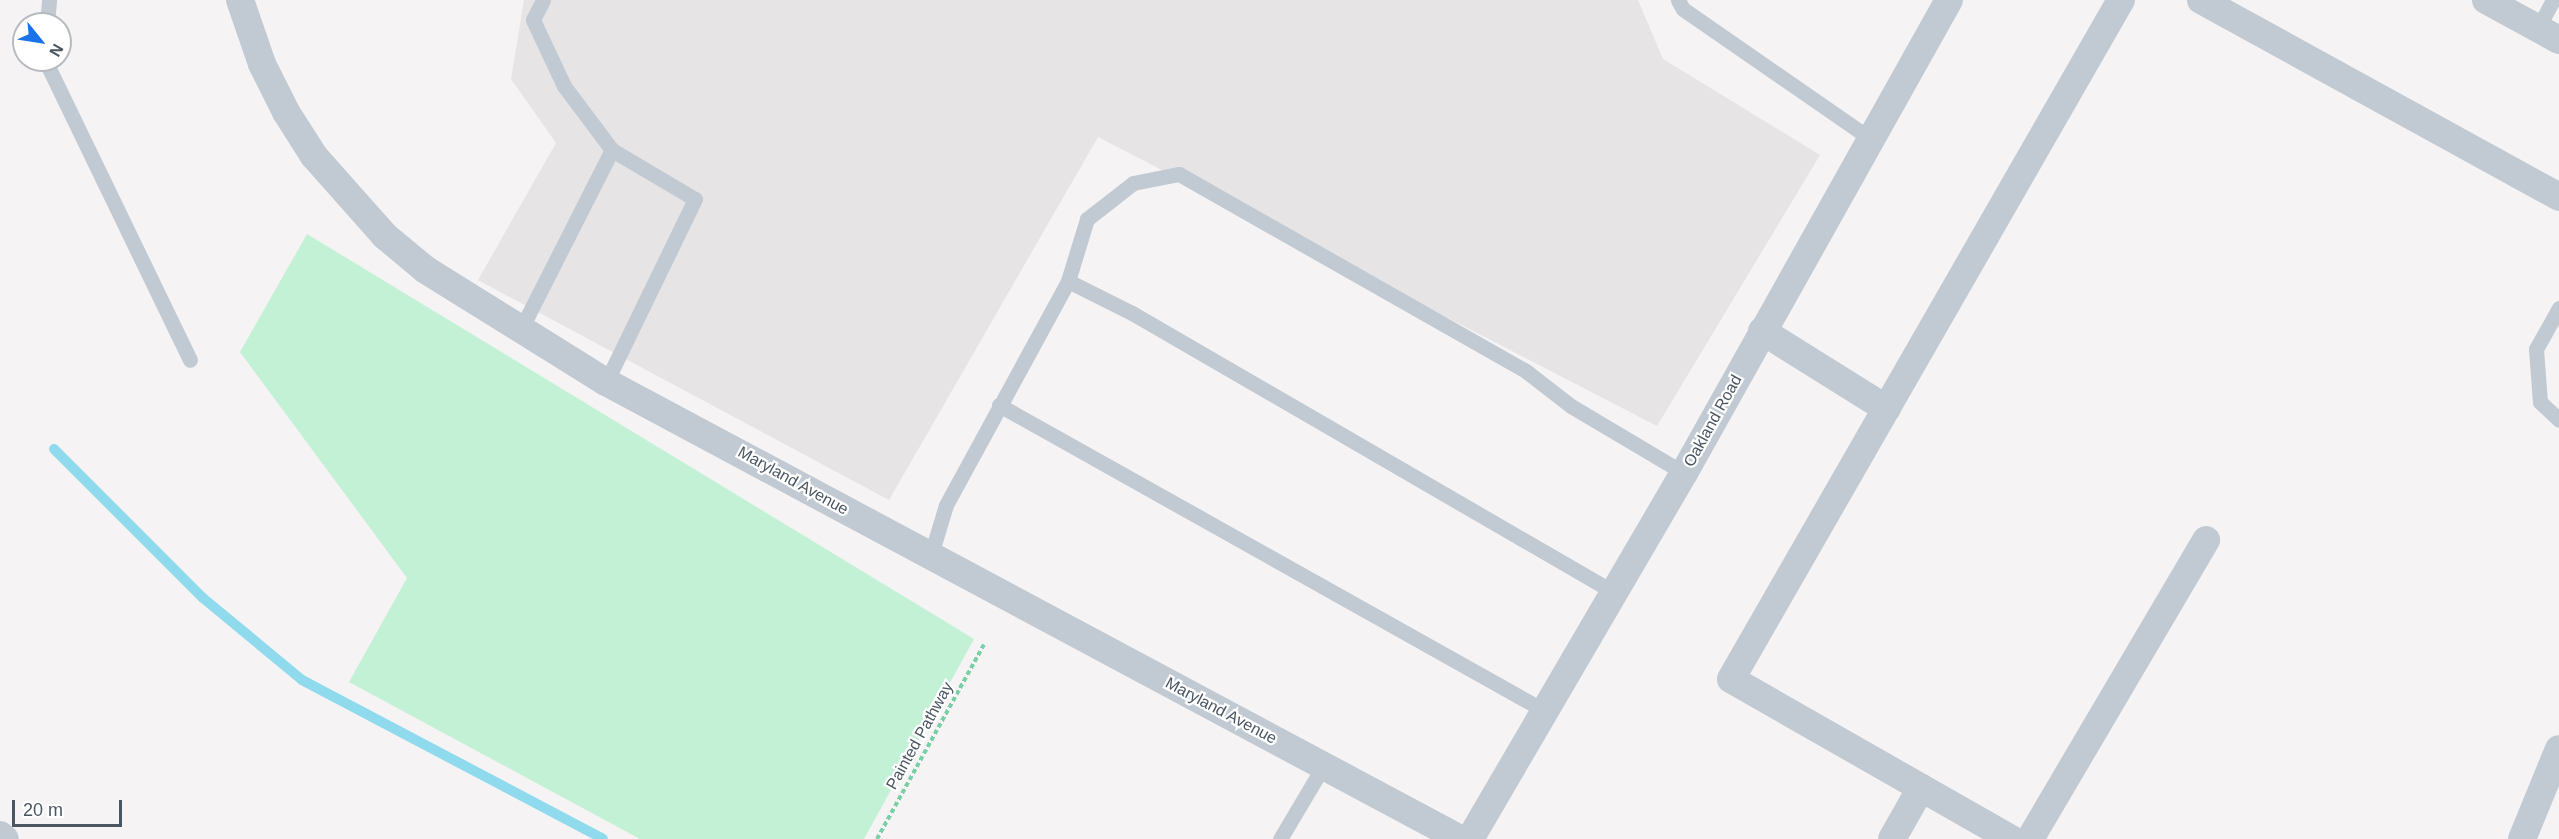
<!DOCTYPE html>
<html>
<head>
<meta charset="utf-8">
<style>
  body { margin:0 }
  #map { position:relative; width:2559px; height:839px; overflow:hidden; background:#f5f3f3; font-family:Helvetica,sans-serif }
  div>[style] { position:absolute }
  .education>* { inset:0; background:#e6e4e5 }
  .green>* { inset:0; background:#c3f1d5 }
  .stream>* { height:10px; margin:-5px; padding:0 5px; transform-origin:5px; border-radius:5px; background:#90daee }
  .path>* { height:4px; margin-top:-2px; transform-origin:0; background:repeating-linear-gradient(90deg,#7ad0a6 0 4.5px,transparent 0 7.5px) }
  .service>* { height:15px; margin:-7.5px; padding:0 7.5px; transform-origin:7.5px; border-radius:7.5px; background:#c1cad2 }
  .minor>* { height:28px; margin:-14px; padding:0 14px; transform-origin:14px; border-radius:14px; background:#c1cad2 }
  span { translate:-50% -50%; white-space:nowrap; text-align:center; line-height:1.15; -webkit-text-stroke:4.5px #fff; paint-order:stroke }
  .street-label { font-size:16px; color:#4a5661 }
  .north { position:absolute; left:12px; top:12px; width:60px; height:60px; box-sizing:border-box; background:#fff; border:2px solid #b7bbc0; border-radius:50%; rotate:120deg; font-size:16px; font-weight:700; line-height:24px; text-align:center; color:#4a5661 }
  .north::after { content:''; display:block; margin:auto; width:21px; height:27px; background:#1a73e8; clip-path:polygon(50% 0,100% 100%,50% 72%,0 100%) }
  .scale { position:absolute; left:12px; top:800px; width:110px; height:27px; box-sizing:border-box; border:3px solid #4a5661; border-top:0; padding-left:8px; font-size:18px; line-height:21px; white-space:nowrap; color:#4a5661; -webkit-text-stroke:4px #fff; paint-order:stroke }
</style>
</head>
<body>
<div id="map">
  <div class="education">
    <div style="clip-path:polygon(524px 0,1638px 0,1663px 59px,1820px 155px,1657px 426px,1098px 137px,889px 500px,478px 280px,556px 143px,511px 79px)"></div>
  </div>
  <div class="green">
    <div style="clip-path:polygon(307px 234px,974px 639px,864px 839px,640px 839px,349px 682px,407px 578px,240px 352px)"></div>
  </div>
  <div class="stream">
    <div style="left:54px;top:449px;width:211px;rotate:45deg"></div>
    <div style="left:203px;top:598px;width:129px;rotate:39.6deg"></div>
    <div style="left:302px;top:680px;width:340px;rotate:27.8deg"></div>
  </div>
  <div class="path">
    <div style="left:877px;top:839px;width:222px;rotate:-61.2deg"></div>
  </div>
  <div class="service">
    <div style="left:543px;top:0;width:22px;rotate:117deg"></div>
    <div style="left:533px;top:20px;width:73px;rotate:64.8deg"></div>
    <div style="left:564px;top:86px;width:80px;rotate:53.1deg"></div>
    <div style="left:1678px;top:0;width:10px;rotate:61deg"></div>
    <div style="left:1683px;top:9px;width:229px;rotate:34.7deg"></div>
    <div style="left:47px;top:24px;width:24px;rotate:-85deg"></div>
    <div style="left:2538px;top:28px;width:32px;rotate:-62deg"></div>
    <div style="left:45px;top:60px;width:333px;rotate:64.2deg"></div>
    <div style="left:1068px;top:281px;width:72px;rotate:26.6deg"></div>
    <div style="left:1132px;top:313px;width:558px;rotate:30.1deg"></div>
    <div style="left:2559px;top:308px;width:47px;rotate:119.3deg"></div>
    <div style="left:2536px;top:349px;width:53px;rotate:85.7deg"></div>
    <div style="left:2540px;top:402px;width:26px;rotate:43deg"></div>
    <div style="left:521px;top:329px;width:201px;rotate:-63.1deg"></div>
    <div style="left:612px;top:150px;width:96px;rotate:30.6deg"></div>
    <div style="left:695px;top:199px;width:203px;rotate:115.9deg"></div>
    <div style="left:999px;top:405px;width:626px;rotate:29.27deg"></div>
    <div style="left:930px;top:558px;width:55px;rotate:-73.2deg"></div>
    <div style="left:946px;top:505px;width:255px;rotate:-61.4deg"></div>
    <div style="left:1068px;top:281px;width:65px;rotate:-73deg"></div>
    <div style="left:1087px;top:219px;width:58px;rotate:-38deg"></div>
    <div style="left:1133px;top:183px;width:47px;rotate:-11.1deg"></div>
    <div style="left:1179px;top:174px;width:400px;rotate:29.6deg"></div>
    <div style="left:1527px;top:372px;width:56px;rotate:37.7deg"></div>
    <div style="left:1571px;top:406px;width:131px;rotate:30.7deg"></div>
    <div style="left:1280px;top:839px;width:86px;rotate:-59.3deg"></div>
  </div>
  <div class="minor">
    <div style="left:240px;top:0;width:68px;rotate:71deg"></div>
    <div style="left:262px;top:64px;width:54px;rotate:63.4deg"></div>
    <div style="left:286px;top:112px;width:52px;rotate:57.5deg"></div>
    <div style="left:314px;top:156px;width:107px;rotate:48.4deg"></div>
    <div style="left:385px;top:236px;width:53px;rotate:39.7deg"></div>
    <div style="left:426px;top:270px;width:212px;rotate:31.9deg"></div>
    <div style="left:606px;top:382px;width:969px;rotate:28.15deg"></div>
    <div style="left:2201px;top:0;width:409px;rotate:28.8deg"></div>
    <div style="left:2486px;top:0;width:83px;rotate:28.7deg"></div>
    <div style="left:1762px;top:331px;width:147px;rotate:32deg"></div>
    <div style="left:0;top:835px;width:6px;rotate:39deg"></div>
    <div style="left:1470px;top:839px;width:424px;rotate:-59.7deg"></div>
    <div style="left:1684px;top:473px;width:542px;rotate:-60.74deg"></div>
    <div style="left:1892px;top:839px;width:59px;rotate:-60.4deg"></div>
    <div style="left:2011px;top:839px;width:322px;rotate:-150.3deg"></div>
    <div style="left:1731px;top:679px;width:783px;rotate:-60.13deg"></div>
    <div style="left:2030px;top:839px;width:347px;rotate:-59.5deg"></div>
    <div style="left:2522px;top:839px;width:97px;rotate:-67.7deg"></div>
  </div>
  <div class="street-label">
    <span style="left:1713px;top:421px;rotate:-61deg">Oakland Road</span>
    <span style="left:793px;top:481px;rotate:29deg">Maryland Avenue</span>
    <span style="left:1221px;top:711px;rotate:28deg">Maryland Avenue</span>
    <span style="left:920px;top:736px;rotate:-61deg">Painted Pathway</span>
  </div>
  <div class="north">N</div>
  <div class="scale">20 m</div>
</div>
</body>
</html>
